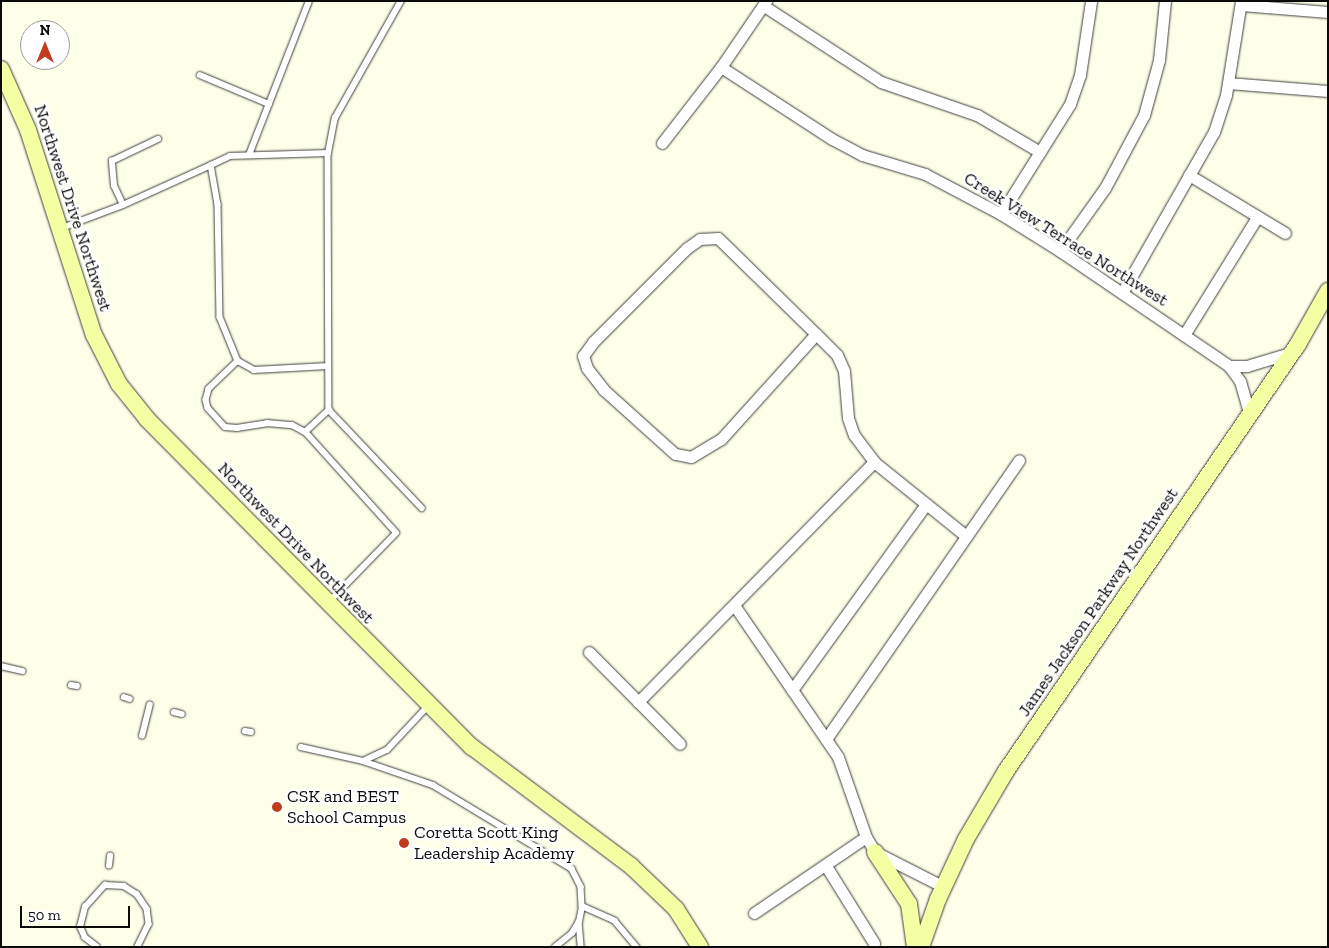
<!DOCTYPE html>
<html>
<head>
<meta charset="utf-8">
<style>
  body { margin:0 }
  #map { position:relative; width:1329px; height:948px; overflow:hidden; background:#feffe9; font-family:"Zilla Slab",serif }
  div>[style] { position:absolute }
  .roads { filter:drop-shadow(0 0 1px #3e3e3e) drop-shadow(0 0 1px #3e3e3e) }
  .lane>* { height:5.5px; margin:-2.75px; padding:0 2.75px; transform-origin:2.75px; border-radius:2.75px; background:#fff }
  .street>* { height:11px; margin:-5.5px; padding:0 5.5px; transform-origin:5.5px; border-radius:5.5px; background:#fff }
  .secondary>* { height:16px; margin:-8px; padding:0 8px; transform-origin:8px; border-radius:8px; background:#f4ffa4 }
  .dots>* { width:14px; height:14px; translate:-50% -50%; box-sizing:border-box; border:2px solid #fff; border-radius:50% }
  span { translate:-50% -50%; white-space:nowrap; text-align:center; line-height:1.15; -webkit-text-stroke:5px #fff; paint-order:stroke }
  .street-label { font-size:18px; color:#0b0b0b }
  .poi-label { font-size:18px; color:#0b0b0b }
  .left { translate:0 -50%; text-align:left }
  .frame { position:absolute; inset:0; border:2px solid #0b0b0b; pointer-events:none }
  .north { position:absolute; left:20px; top:20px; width:50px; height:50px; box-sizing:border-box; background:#fff; border:1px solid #9d9d9d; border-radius:50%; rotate:0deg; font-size:14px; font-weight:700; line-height:20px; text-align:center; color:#0b0b0b }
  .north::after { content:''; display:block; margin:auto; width:18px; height:22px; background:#bf3c1f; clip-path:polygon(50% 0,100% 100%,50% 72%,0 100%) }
  .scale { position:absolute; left:20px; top:906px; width:110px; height:22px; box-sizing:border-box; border:2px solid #0b0b0b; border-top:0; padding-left:6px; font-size:15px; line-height:18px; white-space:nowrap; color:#0b0b0b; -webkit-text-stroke:4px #fff; paint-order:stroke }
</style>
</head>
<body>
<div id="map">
  <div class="roads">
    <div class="lane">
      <div style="left:200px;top:75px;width:75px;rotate:22.8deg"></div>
      <div style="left:328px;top:153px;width:257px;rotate:89.8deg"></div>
      <div style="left:249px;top:155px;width:165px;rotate:-68.7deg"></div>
      <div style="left:211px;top:165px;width:21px;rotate:-25deg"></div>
      <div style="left:230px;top:156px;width:98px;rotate:-1.8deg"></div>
      <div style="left:328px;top:153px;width:36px;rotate:-79deg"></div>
      <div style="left:335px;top:118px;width:134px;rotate:-60.6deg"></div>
      <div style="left:123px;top:205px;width:21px;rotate:-115deg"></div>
      <div style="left:114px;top:186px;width:25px;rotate:-95deg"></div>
      <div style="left:112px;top:161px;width:51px;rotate:-25.6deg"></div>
      <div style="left:62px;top:228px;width:65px;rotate:-20.7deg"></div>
      <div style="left:123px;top:205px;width:97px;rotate:-24.4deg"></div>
      <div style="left:211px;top:165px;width:40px;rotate:80deg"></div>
      <div style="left:218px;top:204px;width:113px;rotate:89deg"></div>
      <div style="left:220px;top:317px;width:48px;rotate:67.8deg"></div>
      <div style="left:238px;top:361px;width:18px;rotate:29deg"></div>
      <div style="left:254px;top:370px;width:74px;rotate:-3.1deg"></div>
      <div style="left:238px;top:361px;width:40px;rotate:136deg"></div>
      <div style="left:209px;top:389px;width:11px;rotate:105deg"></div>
      <div style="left:206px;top:400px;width:8px;rotate:76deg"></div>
      <div style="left:208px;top:408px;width:25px;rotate:48deg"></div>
      <div style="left:225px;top:427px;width:12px;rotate:5deg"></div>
      <div style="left:237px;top:428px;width:30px;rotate:-9deg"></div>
      <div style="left:267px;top:423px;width:25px;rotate:5deg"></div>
      <div style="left:292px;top:425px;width:15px;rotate:28deg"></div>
      <div style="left:329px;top:602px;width:96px;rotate:-45.8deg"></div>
      <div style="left:396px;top:533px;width:136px;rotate:-132deg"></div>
      <div style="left:305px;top:432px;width:33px;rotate:-43deg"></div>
      <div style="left:329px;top:410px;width:135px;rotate:46.5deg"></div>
      <div style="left:1px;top:666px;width:22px;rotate:13deg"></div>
      <div style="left:71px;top:685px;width:6px;rotate:9deg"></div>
      <div style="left:124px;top:697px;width:6px;rotate:18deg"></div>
      <div style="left:174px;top:712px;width:8px;rotate:14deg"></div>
      <div style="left:245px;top:731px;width:6px;rotate:9deg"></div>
      <div style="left:142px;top:736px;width:32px;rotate:-76deg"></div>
      <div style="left:301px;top:747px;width:64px;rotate:12.7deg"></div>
      <div style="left:363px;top:761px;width:26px;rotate:-25deg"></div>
      <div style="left:387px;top:750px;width:60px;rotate:-47deg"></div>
      <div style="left:363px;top:761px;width:74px;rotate:18.9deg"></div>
      <div style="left:433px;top:785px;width:162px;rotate:31.1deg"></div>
      <div style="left:572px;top:869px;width:20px;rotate:63deg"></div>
      <div style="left:581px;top:887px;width:19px;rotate:87deg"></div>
      <div style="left:582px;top:906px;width:36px;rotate:24deg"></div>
      <div style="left:615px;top:921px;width:34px;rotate:50deg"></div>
      <div style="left:109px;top:866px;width:10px;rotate:-84deg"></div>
      <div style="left:579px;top:922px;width:25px;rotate:85deg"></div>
      <div style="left:97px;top:947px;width:15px;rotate:-143deg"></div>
      <div style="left:85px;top:938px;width:12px;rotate:-114deg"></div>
      <div style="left:80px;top:927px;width:21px;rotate:-76deg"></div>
      <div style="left:85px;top:907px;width:30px;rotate:-48deg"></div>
      <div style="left:105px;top:885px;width:19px;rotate:3deg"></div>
      <div style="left:124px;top:886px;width:15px;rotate:32deg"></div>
      <div style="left:137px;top:894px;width:18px;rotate:56deg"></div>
      <div style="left:147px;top:909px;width:15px;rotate:82deg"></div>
      <div style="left:149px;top:924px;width:25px;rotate:116deg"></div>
      <div style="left:555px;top:947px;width:22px;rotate:-39deg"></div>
      <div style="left:572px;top:933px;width:13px;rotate:-58deg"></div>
      <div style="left:579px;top:922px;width:16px;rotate:-79deg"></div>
    </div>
    <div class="street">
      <div style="left:1241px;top:5px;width:87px;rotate:4.6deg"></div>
      <div style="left:764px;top:6px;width:140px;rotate:33deg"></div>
      <div style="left:881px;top:82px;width:102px;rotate:19deg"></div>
      <div style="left:977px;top:115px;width:73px;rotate:30.4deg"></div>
      <div style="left:721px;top:67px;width:80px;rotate:-55.7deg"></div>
      <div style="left:1228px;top:83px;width:100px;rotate:4.6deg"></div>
      <div style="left:662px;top:143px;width:96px;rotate:-52.2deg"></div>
      <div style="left:721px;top:67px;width:132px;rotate:33deg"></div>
      <div style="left:832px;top:139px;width:34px;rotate:28deg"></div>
      <div style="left:862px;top:155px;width:66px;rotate:16.8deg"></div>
      <div style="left:925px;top:174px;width:86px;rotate:27.8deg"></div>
      <div style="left:1001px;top:214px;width:70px;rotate:32.1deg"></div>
      <div style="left:1060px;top:251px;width:204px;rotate:34.2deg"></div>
      <div style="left:1229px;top:366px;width:19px;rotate:54deg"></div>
      <div style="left:1240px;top:381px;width:35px;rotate:74deg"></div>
      <div style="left:1189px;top:175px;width:112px;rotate:31.1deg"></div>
      <div style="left:1001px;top:214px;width:130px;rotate:-57.9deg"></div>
      <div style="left:1070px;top:104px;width:31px;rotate:-71deg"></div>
      <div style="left:1080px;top:75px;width:75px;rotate:-81.5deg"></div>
      <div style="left:1060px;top:251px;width:77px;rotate:-54.5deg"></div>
      <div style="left:1105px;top:188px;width:83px;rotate:-61.9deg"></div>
      <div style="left:1144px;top:115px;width:57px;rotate:-74.7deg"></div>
      <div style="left:1159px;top:60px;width:59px;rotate:-84.2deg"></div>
      <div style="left:1122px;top:293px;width:185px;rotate:-60.3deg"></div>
      <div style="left:1214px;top:132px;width:39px;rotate:-72deg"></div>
      <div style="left:1226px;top:95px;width:95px;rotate:-80.9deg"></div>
      <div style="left:816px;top:334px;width:142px;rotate:132.1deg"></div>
      <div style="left:721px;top:439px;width:35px;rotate:149deg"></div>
      <div style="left:691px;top:457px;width:16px;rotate:-169deg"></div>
      <div style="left:675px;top:454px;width:96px;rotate:-138deg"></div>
      <div style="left:604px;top:390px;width:28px;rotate:-128deg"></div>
      <div style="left:587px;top:368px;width:13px;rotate:-108deg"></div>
      <div style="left:583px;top:356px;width:17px;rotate:-54deg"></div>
      <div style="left:593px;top:342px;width:133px;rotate:-45deg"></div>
      <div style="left:687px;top:248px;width:16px;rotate:-35deg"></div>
      <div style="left:700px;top:239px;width:18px;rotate:-3deg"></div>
      <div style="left:718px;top:238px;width:137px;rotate:44.4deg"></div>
      <div style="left:816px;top:334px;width:30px;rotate:45deg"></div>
      <div style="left:837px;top:355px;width:17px;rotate:66deg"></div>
      <div style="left:844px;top:371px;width:47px;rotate:85.1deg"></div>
      <div style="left:848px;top:418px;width:18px;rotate:71deg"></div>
      <div style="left:854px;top:435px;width:34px;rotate:53deg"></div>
      <div style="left:874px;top:462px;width:118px;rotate:38.8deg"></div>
      <div style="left:1184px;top:335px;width:137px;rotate:-58.2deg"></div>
      <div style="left:1229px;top:366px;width:18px"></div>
      <div style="left:1247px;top:366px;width:48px;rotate:-16.9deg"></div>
      <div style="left:734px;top:605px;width:184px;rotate:55.6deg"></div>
      <div style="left:838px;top:757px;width:85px;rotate:70.7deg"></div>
      <div style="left:866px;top:837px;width:17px;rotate:59deg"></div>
      <div style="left:875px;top:852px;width:77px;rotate:26.9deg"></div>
      <div style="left:589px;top:652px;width:129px;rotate:45.3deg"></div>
      <div style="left:792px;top:690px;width:229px;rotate:-54.2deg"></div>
      <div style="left:638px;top:702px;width:337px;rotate:-45.5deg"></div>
      <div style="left:826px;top:739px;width:339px;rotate:-55.3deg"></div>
      <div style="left:826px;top:866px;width:91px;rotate:58.1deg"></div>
      <div style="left:754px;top:913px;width:135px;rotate:-34.2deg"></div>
    </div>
    <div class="secondary">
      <div style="left:1px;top:69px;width:67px;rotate:66.1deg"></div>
      <div style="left:28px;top:130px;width:215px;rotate:72.2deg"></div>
      <div style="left:94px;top:335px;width:55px;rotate:63deg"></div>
      <div style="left:119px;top:384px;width:45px;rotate:51.3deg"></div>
      <div style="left:147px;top:419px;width:462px;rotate:45.3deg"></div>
      <div style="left:472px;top:747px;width:199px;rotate:36.8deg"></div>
      <div style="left:631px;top:866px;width:62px;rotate:43.7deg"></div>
      <div style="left:676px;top:909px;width:45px;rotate:57.7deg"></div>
      <div style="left:875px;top:852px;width:62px;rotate:56.8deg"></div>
      <div style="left:909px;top:904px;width:43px;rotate:82.1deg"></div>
      <div style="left:921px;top:947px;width:51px;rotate:-70.5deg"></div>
      <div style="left:938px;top:899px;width:66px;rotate:-65deg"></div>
      <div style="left:966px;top:839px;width:79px;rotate:-59.5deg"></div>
      <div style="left:1006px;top:771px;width:517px;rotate:-55.63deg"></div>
      <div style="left:1298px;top:344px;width:61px;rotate:-60.5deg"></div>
    </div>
  </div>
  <div class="dots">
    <div style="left:277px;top:807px;background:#bf3c1f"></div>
    <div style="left:404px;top:843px;background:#bf3c1f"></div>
  </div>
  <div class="street-label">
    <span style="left:73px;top:208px;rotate:72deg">Northwest Drive Northwest</span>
    <span style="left:1066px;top:239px;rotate:32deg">Creek View Terrace Northwest</span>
    <span style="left:296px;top:543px;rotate:46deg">Northwest Drive Northwest</span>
    <span style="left:1098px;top:602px;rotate:-56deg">James Jackson Parkway Northwest</span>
  </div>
  <div class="poi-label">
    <span class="left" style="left:287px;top:807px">CSK and BEST<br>School Campus</span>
    <span class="left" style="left:414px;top:843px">Coretta Scott King<br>Leadership Academy</span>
  </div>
  <div class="frame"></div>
  <div class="north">N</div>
  <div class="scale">50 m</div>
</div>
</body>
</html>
